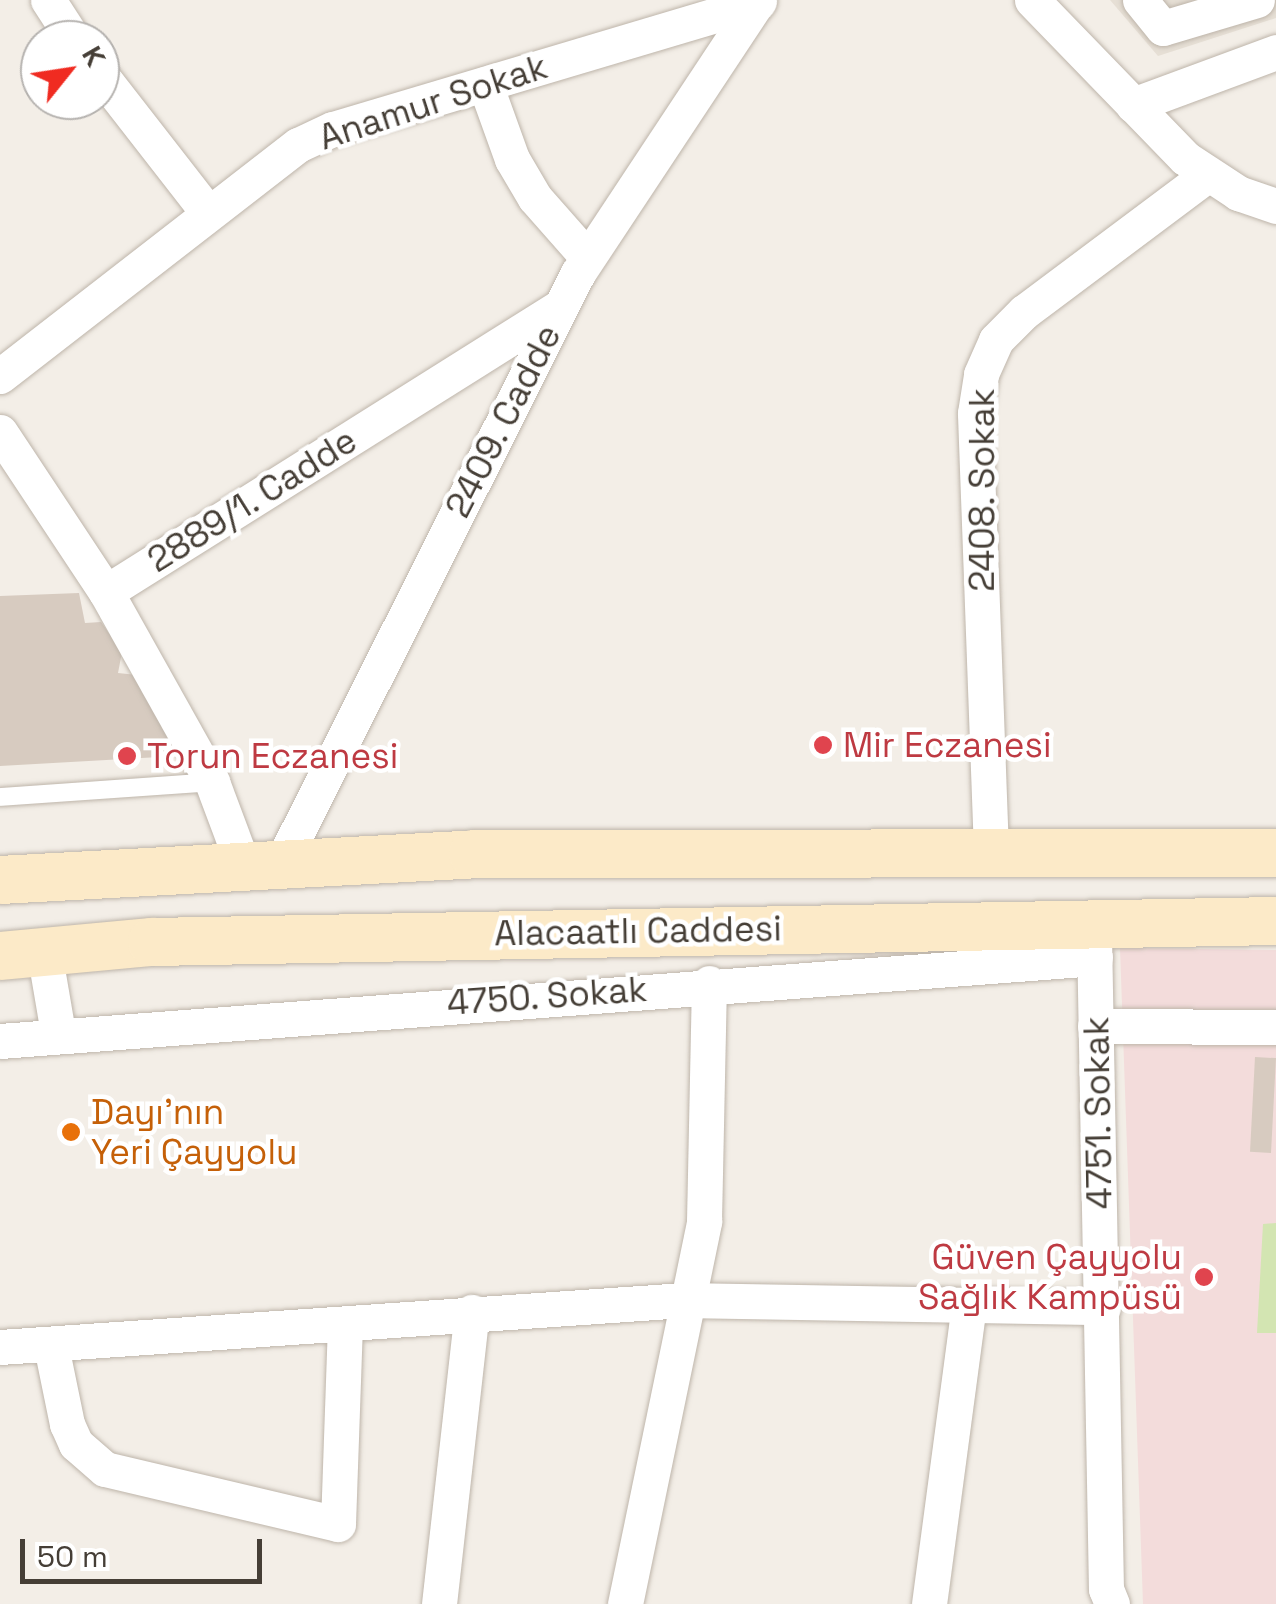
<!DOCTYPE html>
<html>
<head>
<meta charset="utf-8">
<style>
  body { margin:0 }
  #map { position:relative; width:1276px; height:1604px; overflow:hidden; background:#f3eee7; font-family:"Space Grotesk",sans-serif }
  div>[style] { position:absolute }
  .residential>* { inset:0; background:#e6dfd5 }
  .medical>* { inset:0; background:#f3dcdb }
  .green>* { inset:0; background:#d3e5b2 }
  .building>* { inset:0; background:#d7cbc0; transform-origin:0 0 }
  .roads { filter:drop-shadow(0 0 2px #beb5aa) drop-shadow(0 0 2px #beb5aa) }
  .service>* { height:18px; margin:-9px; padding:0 9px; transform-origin:9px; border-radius:9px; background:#fff }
  .minor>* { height:35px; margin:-17.5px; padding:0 17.5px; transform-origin:17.5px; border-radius:17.5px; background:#fff }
  .secondary>* { height:48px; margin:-24px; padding:0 24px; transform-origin:24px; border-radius:24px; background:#fceac8 }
  .dots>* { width:28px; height:28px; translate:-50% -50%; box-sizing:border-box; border:5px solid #fff; border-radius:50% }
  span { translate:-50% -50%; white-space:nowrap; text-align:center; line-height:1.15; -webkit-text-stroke:9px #fff; paint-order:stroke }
  .street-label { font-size:35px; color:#453e36 }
  .health-label { font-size:35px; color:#be3a42 }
  .left { translate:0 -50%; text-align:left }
  .right { translate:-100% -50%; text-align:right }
  .food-label { font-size:35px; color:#c56008 }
  .north { position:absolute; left:20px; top:20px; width:100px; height:100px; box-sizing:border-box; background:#fff; border:2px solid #b5b2af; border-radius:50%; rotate:60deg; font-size:28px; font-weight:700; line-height:40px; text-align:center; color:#453e36 }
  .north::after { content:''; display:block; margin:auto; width:35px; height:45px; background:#f02b21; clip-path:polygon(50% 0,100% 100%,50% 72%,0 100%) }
  .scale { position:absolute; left:20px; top:1539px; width:242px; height:45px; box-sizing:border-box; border:5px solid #453e36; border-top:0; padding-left:12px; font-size:30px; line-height:35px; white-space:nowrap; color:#453e36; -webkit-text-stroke:8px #fff; paint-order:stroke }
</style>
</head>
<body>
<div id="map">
  <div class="residential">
    <div style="clip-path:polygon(1110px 0,1276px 0,1276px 18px,1158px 56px)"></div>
  </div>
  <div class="medical">
    <div style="clip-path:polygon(1120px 948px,1276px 950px,1276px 1604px,1143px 1604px)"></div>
  </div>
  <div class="green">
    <div style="clip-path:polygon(1276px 1223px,1276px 1333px,1257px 1333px,1263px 1224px)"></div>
  </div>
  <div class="building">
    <div style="clip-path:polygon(79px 593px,85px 623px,101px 622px,122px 652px,118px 673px,137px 675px,175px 735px,177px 756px,0 766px,0 596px)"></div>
    <div style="left:1255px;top:1057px;width:21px;height:95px;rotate:3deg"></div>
  </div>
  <div class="roads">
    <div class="service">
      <div style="left:0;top:797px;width:213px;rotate:-4deg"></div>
    </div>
    <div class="minor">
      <div style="left:48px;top:0;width:48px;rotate:57deg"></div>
      <div style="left:1032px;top:0;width:220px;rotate:45.9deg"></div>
      <div style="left:1185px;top:158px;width:64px;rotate:33.4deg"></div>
      <div style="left:1238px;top:193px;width:40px;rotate:18.9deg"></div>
      <div style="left:1140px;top:0;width:36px;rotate:51deg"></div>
      <div style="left:1163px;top:28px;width:98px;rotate:-16.6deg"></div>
      <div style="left:100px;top:74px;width:172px;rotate:52.1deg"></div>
      <div style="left:485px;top:84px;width:80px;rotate:70.2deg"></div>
      <div style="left:512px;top:159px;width:45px;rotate:59.5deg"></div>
      <div style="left:535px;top:198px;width:79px;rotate:48.6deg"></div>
      <div style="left:1133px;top:105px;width:153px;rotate:-20.3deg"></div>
      <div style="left:0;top:376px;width:377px;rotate:-37.8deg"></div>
      <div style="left:298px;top:145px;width:38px;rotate:-25deg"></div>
      <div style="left:333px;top:129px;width:444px;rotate:-16.6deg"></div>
      <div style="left:0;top:432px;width:192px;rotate:56.5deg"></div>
      <div style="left:106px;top:592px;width:537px;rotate:-32.15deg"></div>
      <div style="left:106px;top:592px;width:218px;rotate:60.8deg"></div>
      <div style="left:212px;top:782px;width:89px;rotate:69.5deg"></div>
      <div style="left:991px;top:851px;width:438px;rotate:-92.1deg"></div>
      <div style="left:975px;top:413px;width:39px;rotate:-81deg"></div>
      <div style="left:981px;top:374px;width:37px;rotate:-66deg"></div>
      <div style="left:996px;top:340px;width:40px;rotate:-45deg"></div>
      <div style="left:1024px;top:312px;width:229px;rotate:-36.8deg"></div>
      <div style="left:282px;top:862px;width:659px;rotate:-63.32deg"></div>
      <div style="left:578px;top:273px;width:328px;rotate:-56.5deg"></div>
      <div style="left:1094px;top:936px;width:653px;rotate:88.95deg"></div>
      <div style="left:1106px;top:1589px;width:16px;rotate:68deg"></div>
      <div style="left:44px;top:951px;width:83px;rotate:80.3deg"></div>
      <div style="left:1095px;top:1026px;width:181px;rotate:0.3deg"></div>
      <div style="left:0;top:1041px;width:1098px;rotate:-4.33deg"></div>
      <div style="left:51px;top:1346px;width:80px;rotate:78.4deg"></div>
      <div style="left:67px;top:1424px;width:22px;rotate:66deg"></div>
      <div style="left:76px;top:1444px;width:38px;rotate:41deg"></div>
      <div style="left:105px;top:1469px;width:239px;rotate:13.3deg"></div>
      <div style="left:338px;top:1524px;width:199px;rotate:-88deg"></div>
      <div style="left:0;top:1347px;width:687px;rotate:-3.93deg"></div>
      <div style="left:685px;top:1300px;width:418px;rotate:1deg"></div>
      <div style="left:439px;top:1604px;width:294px;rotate:-83.6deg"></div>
      <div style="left:625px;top:1604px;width:391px;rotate:-78.3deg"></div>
      <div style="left:704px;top:1221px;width:238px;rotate:-88.8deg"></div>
      <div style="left:929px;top:1604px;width:303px;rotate:-82.4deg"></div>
    </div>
    <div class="secondary">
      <div style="left:0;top:880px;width:474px;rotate:-3.1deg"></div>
      <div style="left:473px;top:854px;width:803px;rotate:-0.07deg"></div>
      <div style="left:0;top:956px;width:153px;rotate:-5.3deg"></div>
      <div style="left:152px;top:942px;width:1124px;rotate:-1.07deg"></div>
    </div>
  </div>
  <div class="dots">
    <div style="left:823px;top:745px;background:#e0444e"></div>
    <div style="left:127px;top:756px;background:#e0444e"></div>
    <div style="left:71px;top:1132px;background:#e8710a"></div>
    <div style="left:1204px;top:1277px;background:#e0444e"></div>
  </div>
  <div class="street-label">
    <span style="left:433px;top:102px;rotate:-18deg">Anamur Sokak</span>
    <span style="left:503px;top:421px;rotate:-63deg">2409. Cadde</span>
    <span style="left:982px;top:490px;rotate:-90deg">2408. Sokak</span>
    <span style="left:252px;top:500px;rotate:-32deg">2889/1. Cadde</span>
    <span style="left:638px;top:931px;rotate:-1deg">Alacaatlı Caddesi</span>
    <span style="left:547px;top:996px;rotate:-4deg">4750. Sokak</span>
    <span style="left:1098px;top:1113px;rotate:-91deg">4751. Sokak</span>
  </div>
  <div class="health-label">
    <span class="left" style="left:843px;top:745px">Mir Eczanesi</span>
    <span class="left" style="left:147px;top:756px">Torun Eczanesi</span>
    <span class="right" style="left:1182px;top:1277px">Güven Çayyolu<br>Sağlık Kampüsü</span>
  </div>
  <div class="food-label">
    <span class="left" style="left:91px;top:1132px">Dayı'nın<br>Yeri Çayyolu</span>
  </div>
  <div class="north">K</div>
  <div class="scale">50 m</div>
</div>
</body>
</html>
